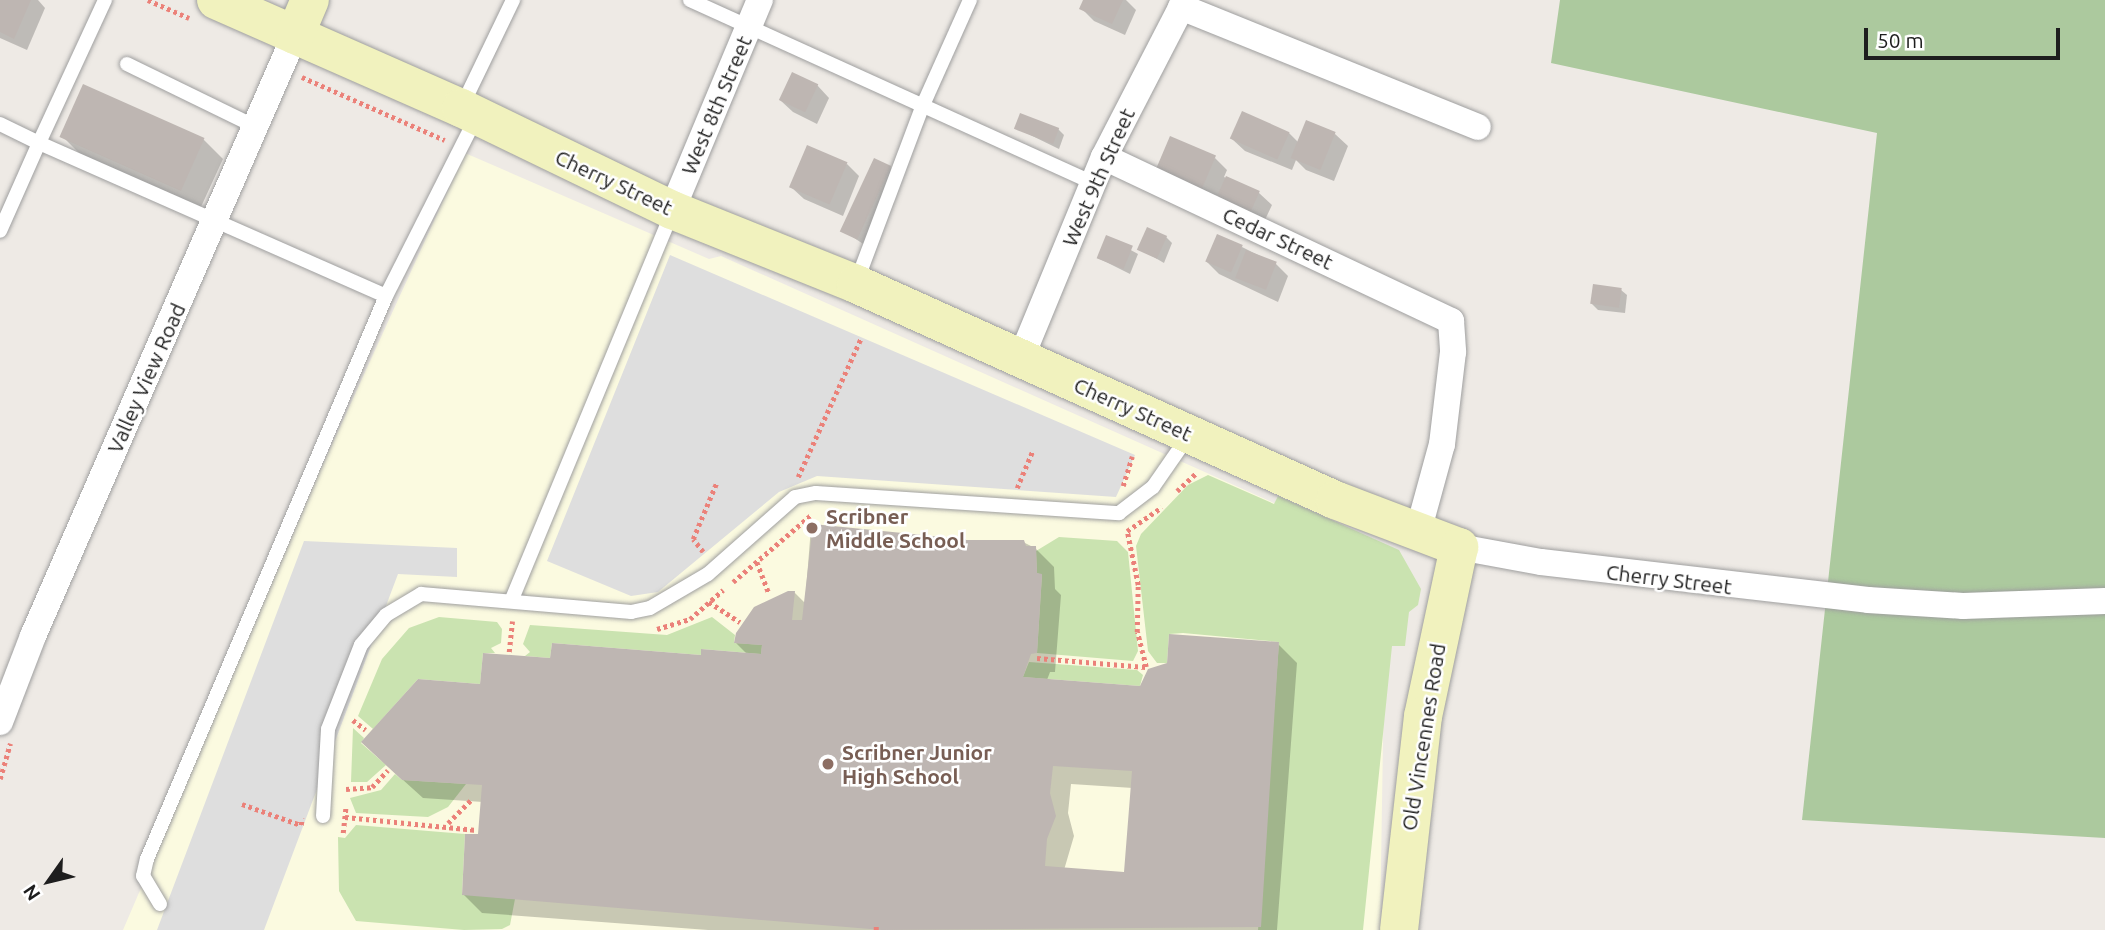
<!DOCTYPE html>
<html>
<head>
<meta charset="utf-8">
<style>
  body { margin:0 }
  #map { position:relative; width:2105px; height:930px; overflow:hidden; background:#eeeae5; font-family:Ubuntu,sans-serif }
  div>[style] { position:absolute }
  .education>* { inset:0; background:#fbfae0 }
  .grass>* { inset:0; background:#cae3b0 }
  .forest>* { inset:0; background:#acc99e }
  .parking>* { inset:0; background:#dedede }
  .shadow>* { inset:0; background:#0003 }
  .building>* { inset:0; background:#beb6b2; transform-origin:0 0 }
  .path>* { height:4.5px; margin-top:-2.25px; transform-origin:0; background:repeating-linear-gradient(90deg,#eb8179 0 3.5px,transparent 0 7px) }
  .roads { filter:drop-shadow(0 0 2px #9f9f9f) drop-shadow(0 0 2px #9f9f9f) }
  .lane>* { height:14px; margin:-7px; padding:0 7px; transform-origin:7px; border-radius:7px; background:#fff }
  .street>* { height:26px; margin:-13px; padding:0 13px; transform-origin:13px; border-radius:13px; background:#fff }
  .secondary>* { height:38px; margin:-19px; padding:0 19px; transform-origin:19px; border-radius:19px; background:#f1f2be }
  .dots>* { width:19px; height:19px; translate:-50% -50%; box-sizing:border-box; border:4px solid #fff; border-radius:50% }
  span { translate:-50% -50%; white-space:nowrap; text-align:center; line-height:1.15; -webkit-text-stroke:5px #fff; paint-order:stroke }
  .street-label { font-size:21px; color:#1e1e1e }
  .education-label { font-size:21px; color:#785e54; font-weight:700 }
  .left { translate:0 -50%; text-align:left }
  .north { position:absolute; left:14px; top:846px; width:70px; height:70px; -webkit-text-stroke:5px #fff; paint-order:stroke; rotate:236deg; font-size:19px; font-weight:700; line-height:28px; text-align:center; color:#1e1e1e }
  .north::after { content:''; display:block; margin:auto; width:24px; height:32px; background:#1e1e1e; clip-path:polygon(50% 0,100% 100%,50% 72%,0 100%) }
  .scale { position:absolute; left:1864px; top:28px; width:196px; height:32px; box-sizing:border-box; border:4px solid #1e1e1e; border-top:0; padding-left:9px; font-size:21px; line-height:24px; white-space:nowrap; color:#1e1e1e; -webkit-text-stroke:5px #fff; paint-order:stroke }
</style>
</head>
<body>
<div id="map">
  <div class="education">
    <div style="clip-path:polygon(465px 153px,709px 259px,721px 256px,1386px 553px,1380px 930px,123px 930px,319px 473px)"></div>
  </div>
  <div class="grass">
    <div style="clip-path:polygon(1208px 475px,1274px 504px,1278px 496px,1399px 550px,1421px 589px,1418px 605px,1409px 612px,1405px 646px,1392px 646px,1363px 930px,1258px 930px,1279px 642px,1183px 633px,1169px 634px,1167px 663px,1157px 663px,1148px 651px,1136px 546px,1141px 534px,1188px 485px)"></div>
    <div style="clip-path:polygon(1059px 537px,1117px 541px,1128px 552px,1138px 651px,1133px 661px,1037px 653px,1042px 575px,1037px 573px,1036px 551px)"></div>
    <div style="clip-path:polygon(439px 617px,497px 622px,502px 629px,501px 643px,491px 648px,495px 653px,483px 653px,480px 684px,418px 679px,373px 729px,358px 716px,382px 659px,409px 628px)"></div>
    <div style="clip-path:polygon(712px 617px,735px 635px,734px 643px,762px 645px,761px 654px,701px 649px,701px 655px,552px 643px,550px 658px,525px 656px,530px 652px,523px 644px,530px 625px,667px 635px)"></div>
    <div style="clip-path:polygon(1029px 662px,1137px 670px,1143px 675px,1140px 686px,1023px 677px)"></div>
    <div style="clip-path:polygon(353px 728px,364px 738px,361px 743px,386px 765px,367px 782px,351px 782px)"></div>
    <div style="clip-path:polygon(395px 774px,402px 780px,466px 784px,448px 807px,428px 817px,356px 813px,350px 798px,381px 790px)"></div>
    <div style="clip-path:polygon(356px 825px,465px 834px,462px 894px,515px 899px,510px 925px,502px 929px,464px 930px,356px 921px,339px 891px,338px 837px,345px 838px)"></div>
  </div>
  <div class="forest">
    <div style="clip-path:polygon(1560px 0,2105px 0,2105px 838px,1802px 820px,1877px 133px,1551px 63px)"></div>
  </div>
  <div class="parking">
    <div style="clip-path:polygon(670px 255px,1135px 455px,1116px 497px,817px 476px,779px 492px,658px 592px,631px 596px,547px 561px)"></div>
    <div style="clip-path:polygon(304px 541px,457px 548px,457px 577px,398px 574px,264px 930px,157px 930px)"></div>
  </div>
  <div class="shadow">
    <div style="clip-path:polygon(0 0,38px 0,45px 8px,27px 50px,0 38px)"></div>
    <div style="clip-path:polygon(1085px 0,1126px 0,1136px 10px,1125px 35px,1094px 21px,1081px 8px)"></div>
    <div style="clip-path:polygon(817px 85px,829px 98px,817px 124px,793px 112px,780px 100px)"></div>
    <div style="clip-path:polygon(1016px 128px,1058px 129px,1064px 135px,1059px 149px)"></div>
    <div style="clip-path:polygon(1289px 133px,1299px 143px,1335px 134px,1348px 146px,1334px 181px,1306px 170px,1296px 160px,1292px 170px,1245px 151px,1232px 139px)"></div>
    <div style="clip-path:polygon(62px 136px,204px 140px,223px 159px,200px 209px,81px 155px)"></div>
    <div style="clip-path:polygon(1215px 158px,1227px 170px,1224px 177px,1259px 193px,1272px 205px,1263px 224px,1231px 210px,1217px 195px,1214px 202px,1170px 184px)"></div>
    <div style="clip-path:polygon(847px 164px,859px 176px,843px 216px,804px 199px,791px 187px)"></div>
    <div style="clip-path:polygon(890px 167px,902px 180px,872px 250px,844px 231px)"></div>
    <div style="clip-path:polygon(1107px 237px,1138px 254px,1130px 274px,1098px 258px)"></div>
    <div style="clip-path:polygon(1166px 237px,1172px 243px,1164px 263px,1140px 249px)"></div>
    <div style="clip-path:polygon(1242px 247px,1276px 264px,1288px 276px,1278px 302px,1219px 274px,1207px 262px)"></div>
    <div style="clip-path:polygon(1621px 290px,1627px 295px,1625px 313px,1598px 310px,1592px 304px)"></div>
    <div style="clip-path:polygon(evenodd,811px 527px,967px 541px,1023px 542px,1035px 548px,1054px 567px,1055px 589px,1061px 595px,1055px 672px,1050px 672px,1047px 680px,1141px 687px,1278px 644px,1297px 663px,1277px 930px,708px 930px,482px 913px,463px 894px,480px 836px,483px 802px,423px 798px,382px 761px,482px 686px,552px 659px,747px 654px,736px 643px,794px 592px,805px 603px,811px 527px,1071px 784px,1133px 788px,1126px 874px,1064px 870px,1074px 836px,1068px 813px,1071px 784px)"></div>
  </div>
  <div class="building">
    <div style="clip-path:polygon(0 0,31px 0,14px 39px,0 32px)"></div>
    <div style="clip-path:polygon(1083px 0,1123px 0,1112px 24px,1079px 9px)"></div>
    <div style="left:792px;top:72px;width:29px;height:31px;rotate:25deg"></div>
    <div style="left:83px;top:84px;width:133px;height:58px;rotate:24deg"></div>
    <div style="left:1242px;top:111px;width:52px;height:30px;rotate:24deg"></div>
    <div style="left:1020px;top:113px;width:42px;height:17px;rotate:21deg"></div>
    <div style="left:1306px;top:120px;width:32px;height:41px;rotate:22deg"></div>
    <div style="left:1170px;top:136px;width:50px;height:38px;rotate:23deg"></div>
    <div style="left:807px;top:145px;width:44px;height:46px;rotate:23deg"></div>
    <div style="left:874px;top:158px;width:19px;height:81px;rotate:25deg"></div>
    <div style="left:1226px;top:176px;width:37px;height:24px;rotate:24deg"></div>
    <div style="left:1147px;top:227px;width:22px;height:25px;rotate:24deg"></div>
    <div style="left:1217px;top:234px;width:28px;height:30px;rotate:23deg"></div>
    <div style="left:1106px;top:235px;width:29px;height:25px;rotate:22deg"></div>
    <div style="left:1246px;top:250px;width:33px;height:30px;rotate:21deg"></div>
    <div style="left:1593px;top:284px;width:29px;height:20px;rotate:8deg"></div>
    <div style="clip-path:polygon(evenodd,813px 524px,962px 539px,962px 535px,966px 540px,1024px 540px,1026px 546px,1036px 546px,1037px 573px,1042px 574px,1037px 653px,1031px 654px,1023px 677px,1140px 686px,1148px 669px,1167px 663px,1169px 634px,1279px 642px,1261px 927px,882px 930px,462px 895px,465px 834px,478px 834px,482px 785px,402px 780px,361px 742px,418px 679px,480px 684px,483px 653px,550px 658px,552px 643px,701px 655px,701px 649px,761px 654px,762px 645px,734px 643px,736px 633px,754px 607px,788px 591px,795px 591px,792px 620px,802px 620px,813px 524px,1053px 766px,1132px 771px,1124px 872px,1045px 866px,1047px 839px,1056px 816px,1050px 793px,1053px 766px)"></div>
  </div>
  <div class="path">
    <div style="left:148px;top:0;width:45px;rotate:23.7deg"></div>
    <div style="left:302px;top:77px;width:156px;rotate:23.8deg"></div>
    <div style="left:798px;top:477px;width:153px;rotate:-65.6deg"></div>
    <div style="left:1123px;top:486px;width:31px;rotate:-73deg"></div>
    <div style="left:1017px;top:488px;width:41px;rotate:-67.2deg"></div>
    <div style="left:1177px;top:491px;width:26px;rotate:-43deg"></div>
    <div style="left:703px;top:552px;width:16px;rotate:-128deg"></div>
    <div style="left:693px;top:539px;width:60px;rotate:-67.3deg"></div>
    <div style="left:757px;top:562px;width:34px;rotate:69deg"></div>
    <div style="left:733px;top:582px;width:103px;rotate:-40.7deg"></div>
    <div style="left:709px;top:602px;width:37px;rotate:33deg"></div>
    <div style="left:657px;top:629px;width:34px;rotate:-17deg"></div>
    <div style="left:690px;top:619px;width:44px;rotate:-41.3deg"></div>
    <div style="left:509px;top:652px;width:31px;rotate:-84deg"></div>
    <div style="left:1037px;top:658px;width:109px;rotate:4.7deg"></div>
    <div style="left:1146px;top:667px;width:36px;rotate:-104deg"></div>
    <div style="left:1137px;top:632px;width:47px;rotate:-88.8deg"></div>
    <div style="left:1138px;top:585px;width:55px;rotate:-101.5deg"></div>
    <div style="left:1127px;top:531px;width:42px;rotate:-34.4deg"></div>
    <div style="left:353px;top:720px;width:16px;rotate:38deg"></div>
    <div style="left:0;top:779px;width:37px;rotate:-74deg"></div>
    <div style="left:346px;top:789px;width:26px;rotate:-4deg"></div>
    <div style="left:372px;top:787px;width:23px;rotate:-47deg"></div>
    <div style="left:242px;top:804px;width:63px;rotate:19.6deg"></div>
    <div style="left:301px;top:825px;width:7px;rotate:-82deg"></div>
    <div style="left:345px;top:817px;width:132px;rotate:5.7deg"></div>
    <div style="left:448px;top:823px;width:33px;rotate:-45deg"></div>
    <div style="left:343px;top:833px;width:27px;rotate:-84deg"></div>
    <div style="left:876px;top:930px;width:4px;rotate:-90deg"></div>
  </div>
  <div class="roads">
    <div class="lane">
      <div style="left:105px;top:0;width:157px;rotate:114.8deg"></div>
      <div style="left:39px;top:143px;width:379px;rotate:23.8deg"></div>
      <div style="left:690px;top:0;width:441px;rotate:24.4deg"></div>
      <div style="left:127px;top:64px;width:144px;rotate:26deg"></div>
      <div style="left:462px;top:106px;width:118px;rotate:-64.3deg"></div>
      <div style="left:0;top:124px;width:43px;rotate:26deg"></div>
      <div style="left:39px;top:143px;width:96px;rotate:113.9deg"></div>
      <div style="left:856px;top:283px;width:190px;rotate:-69.4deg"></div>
      <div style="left:923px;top:105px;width:115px;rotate:-65.9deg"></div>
      <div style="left:512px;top:599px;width:419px;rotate:-67.5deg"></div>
      <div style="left:323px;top:816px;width:87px;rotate:-86.7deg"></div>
      <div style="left:328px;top:729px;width:90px;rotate:-68.6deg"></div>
      <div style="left:361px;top:645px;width:39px;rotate:-50deg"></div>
      <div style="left:386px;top:615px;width:41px;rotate:-31deg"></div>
      <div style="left:421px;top:594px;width:211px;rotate:4.9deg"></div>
      <div style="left:631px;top:612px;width:19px;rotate:-12deg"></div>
      <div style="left:650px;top:608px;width:67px;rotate:-30.4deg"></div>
      <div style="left:708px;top:574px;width:116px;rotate:-41.5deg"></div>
      <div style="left:795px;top:497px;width:21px;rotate:-11deg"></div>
      <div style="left:816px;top:493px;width:304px;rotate:3.8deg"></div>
      <div style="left:1119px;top:513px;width:43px;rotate:-37.4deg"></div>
      <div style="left:1153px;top:487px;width:63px;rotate:-55.3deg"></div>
      <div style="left:160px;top:904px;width:33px;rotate:-121deg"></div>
      <div style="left:143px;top:876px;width:17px;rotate:-77deg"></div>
      <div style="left:147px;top:859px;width:612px;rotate:-67deg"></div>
      <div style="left:386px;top:296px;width:199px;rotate:-63.2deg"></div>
    </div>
    <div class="street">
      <div style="left:1181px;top:7px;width:320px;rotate:22deg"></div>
      <div style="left:1104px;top:157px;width:384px;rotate:25.3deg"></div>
      <div style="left:1451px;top:321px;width:31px;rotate:86deg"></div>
      <div style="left:1453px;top:352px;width:93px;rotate:96.8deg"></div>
      <div style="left:1442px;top:444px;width:91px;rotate:105.3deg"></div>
      <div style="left:672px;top:210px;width:228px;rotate:-67.3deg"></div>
      <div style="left:1021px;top:358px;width:217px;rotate:-67.6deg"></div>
      <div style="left:1104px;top:157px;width:177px;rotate:-62.7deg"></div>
      <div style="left:1459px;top:547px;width:83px;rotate:10.4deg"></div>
      <div style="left:1541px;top:562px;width:329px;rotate:6.6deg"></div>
      <div style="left:1868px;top:600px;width:95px;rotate:3.6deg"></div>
      <div style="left:1963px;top:606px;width:142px;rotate:-2deg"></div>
      <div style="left:0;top:722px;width:92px;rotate:-69deg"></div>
      <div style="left:33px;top:636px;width:656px;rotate:-66.45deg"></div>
    </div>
    <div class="secondary">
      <div style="left:216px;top:0;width:268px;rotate:23.8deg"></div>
      <div style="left:461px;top:108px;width:234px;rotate:25.8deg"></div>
      <div style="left:672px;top:210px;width:198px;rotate:21.9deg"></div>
      <div style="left:856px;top:284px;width:525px;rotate:24.27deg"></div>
      <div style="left:1335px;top:500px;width:133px;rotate:20.8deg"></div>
      <div style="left:1459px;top:547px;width:173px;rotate:102deg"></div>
      <div style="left:1423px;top:716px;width:215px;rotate:96.4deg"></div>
      <div style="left:295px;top:35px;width:38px;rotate:-67deg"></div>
    </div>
  </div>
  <div class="dots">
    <div style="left:812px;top:528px;background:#8d6e63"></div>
    <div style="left:828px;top:764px;background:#8d6e63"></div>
  </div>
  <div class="street-label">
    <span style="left:716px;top:105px;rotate:-67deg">West 8th Street</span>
    <span style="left:1098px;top:177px;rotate:-66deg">West 9th Street</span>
    <span style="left:614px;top:182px;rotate:25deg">Cherry Street</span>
    <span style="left:1278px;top:238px;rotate:25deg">Cedar Street</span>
    <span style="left:146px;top:378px;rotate:-66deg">Valley View Road</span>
    <span style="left:1133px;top:409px;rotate:24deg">Cherry Street</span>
    <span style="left:1669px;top:579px;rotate:7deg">Cherry Street</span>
    <span style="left:1423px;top:737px;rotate:-81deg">Old Vincennes Road</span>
  </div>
  <div class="education-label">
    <span class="left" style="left:826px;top:528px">Scribner<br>Middle School</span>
    <span class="left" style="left:842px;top:764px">Scribner Junior<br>High School</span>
  </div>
  <div class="north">N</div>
  <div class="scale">50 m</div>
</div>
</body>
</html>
